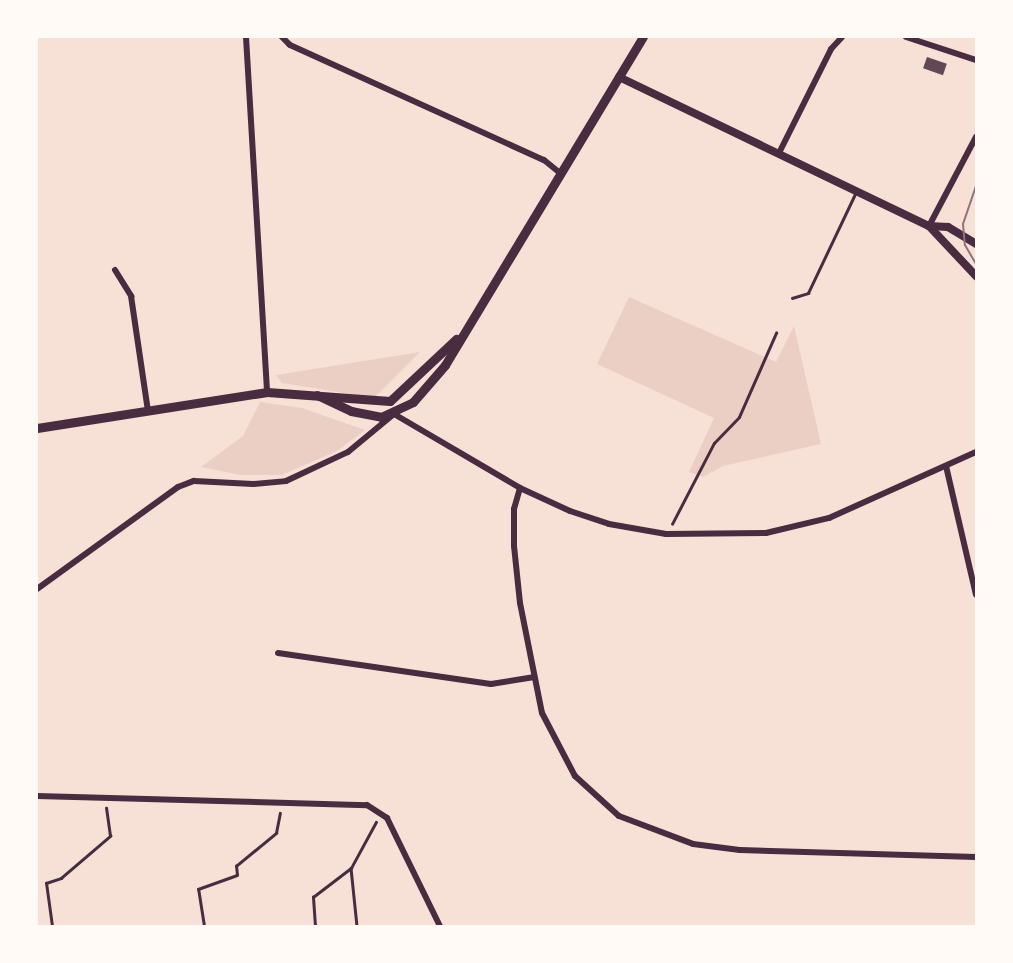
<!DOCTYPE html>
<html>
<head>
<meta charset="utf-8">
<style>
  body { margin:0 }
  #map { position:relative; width:1013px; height:963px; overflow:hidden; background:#f7e1d7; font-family:"PT Serif",serif }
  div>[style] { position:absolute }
  .green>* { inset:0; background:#ebcfc5 }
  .building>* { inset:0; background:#644757; transform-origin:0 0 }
  .path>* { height:2.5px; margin:-1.25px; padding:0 1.25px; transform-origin:1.25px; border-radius:1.25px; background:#4a2c40 }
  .service>* { height:2.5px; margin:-1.25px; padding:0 1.25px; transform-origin:1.25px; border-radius:1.25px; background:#4a2c40 }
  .minor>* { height:6px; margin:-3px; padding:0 3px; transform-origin:3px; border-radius:3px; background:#4a2c40 }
  .tertiary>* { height:8px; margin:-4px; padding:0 4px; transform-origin:4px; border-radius:4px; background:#4a2c40 }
  .secondary>* { height:9px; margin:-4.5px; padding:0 4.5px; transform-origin:4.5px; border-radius:4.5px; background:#4a2c40 }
  .tram>* { height:2px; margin:-1px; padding:0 1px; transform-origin:1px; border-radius:1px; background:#8f747c }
  span { translate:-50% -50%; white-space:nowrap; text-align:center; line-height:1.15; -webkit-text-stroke:7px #fffaf5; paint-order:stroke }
  .frame { position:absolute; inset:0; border:38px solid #fffaf5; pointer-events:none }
</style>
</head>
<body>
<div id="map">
  <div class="green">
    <div style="clip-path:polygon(629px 297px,776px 362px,794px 326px,821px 444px,723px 466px,703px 477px,689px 472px,714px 418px,597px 364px)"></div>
    <div style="clip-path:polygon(420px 352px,374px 398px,282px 383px,276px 375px)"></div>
    <div style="clip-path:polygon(260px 402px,302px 408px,365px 430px,337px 451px,282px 475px,240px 475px,201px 467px,243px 436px)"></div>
  </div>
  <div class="building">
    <div style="left:927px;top:57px;width:21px;height:12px;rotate:19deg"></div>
  </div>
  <div class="path">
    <div style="left:672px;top:524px;width:91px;rotate:-62.6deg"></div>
    <div style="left:714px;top:443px;width:36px;rotate:-46deg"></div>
    <div style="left:739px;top:417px;width:92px;rotate:-66.2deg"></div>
    <div style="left:351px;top:868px;width:58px;rotate:84.1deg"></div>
    <div style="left:52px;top:926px;width:43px;rotate:-97.9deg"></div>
    <div style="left:46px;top:883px;width:16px;rotate:-18deg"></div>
    <div style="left:61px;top:878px;width:65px;rotate:-40.6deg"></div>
    <div style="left:110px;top:836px;width:28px;rotate:-98deg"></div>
    <div style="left:204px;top:926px;width:37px;rotate:-99deg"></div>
    <div style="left:198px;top:889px;width:41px;rotate:-19.7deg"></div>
    <div style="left:237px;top:875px;width:9px;rotate:-96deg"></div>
    <div style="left:236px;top:866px;width:52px;rotate:-39.5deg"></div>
    <div style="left:276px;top:833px;width:20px;rotate:-79deg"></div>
    <div style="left:315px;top:926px;width:29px;rotate:-94deg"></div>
    <div style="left:313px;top:897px;width:48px;rotate:-37.3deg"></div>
    <div style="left:351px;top:868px;width:52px;rotate:-61.5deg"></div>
  </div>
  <div class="service">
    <div style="left:792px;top:298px;width:17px;rotate:-17deg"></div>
    <div style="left:808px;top:293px;width:112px;rotate:-64.6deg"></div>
  </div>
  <div class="minor">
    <div style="left:246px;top:37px;width:356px;rotate:86.6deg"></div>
    <div style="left:282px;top:37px;width:11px;rotate:45deg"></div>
    <div style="left:290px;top:45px;width:279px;rotate:24.4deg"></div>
    <div style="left:544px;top:160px;width:21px;rotate:39deg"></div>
    <div style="left:906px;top:37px;width:74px;rotate:18.2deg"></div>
    <div style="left:780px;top:151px;width:114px;rotate:-63.4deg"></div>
    <div style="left:831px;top:49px;width:16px;rotate:-47deg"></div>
    <div style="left:929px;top:226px;width:101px;rotate:-62.2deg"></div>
    <div style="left:115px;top:270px;width:31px;rotate:58deg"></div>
    <div style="left:131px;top:296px;width:116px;rotate:81.6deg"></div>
    <div style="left:946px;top:466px;width:132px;rotate:76.9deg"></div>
    <div style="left:520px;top:488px;width:22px;rotate:106deg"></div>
    <div style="left:514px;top:509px;width:37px;rotate:90deg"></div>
    <div style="left:514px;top:546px;width:57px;rotate:84deg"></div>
    <div style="left:520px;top:603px;width:112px;rotate:78.7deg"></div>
    <div style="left:542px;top:713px;width:71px;rotate:62.4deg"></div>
    <div style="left:575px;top:776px;width:59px;rotate:42.3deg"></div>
    <div style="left:619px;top:816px;width:79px;rotate:20.7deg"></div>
    <div style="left:693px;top:844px;width:47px;rotate:7.3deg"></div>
    <div style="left:740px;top:850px;width:236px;rotate:1.7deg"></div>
    <div style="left:37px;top:589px;width:174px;rotate:-35.9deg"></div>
    <div style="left:178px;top:487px;width:17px;rotate:-21deg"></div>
    <div style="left:194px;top:481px;width:59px;rotate:2.9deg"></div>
    <div style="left:253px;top:484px;width:33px;rotate:-5deg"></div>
    <div style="left:286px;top:481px;width:68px;rotate:-25.1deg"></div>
    <div style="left:348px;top:452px;width:60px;rotate:-39.6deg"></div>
    <div style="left:394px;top:414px;width:146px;rotate:30.4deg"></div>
    <div style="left:520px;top:488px;width:55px;rotate:24.7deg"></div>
    <div style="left:570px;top:511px;width:41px;rotate:18.4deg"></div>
    <div style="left:609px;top:524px;width:58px;rotate:10deg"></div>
    <div style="left:666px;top:534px;width:100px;rotate:-0.6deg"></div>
    <div style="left:766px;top:533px;width:65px;rotate:-13.4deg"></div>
    <div style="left:829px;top:518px;width:161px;rotate:-24.2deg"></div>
    <div style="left:278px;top:653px;width:215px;rotate:8.3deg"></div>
    <div style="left:491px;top:684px;width:44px;rotate:-9.2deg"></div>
    <div style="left:37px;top:796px;width:330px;rotate:1.6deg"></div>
    <div style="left:367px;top:805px;width:24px;rotate:33deg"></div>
    <div style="left:387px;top:818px;width:120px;rotate:63.9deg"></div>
  </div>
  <div class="tertiary">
    <div style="left:619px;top:77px;width:344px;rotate:25.7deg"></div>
    <div style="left:929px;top:226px;width:19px;rotate:3deg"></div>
    <div style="left:948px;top:227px;width:33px;rotate:31deg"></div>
    <div style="left:929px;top:226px;width:69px;rotate:46.8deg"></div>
  </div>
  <div class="secondary">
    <div style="left:317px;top:395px;width:38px;rotate:25deg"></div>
    <div style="left:351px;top:411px;width:31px;rotate:11deg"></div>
    <div style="left:381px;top:417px;width:35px;rotate:-25deg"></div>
    <div style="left:413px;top:402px;width:49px;rotate:-49.1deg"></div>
    <div style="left:445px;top:365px;width:383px;rotate:-58.9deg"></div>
    <div style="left:390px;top:401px;width:91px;rotate:-43.2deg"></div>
    <div style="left:37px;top:428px;width:233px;rotate:-8.9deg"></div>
    <div style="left:267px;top:392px;width:123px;rotate:4.2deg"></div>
  </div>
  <div class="tram">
    <div style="left:976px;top:186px;width:40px;rotate:108.9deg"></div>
    <div style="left:963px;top:224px;width:21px;rotate:85deg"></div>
    <div style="left:965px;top:245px;width:22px;rotate:60deg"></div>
  </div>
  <div class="frame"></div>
</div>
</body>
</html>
